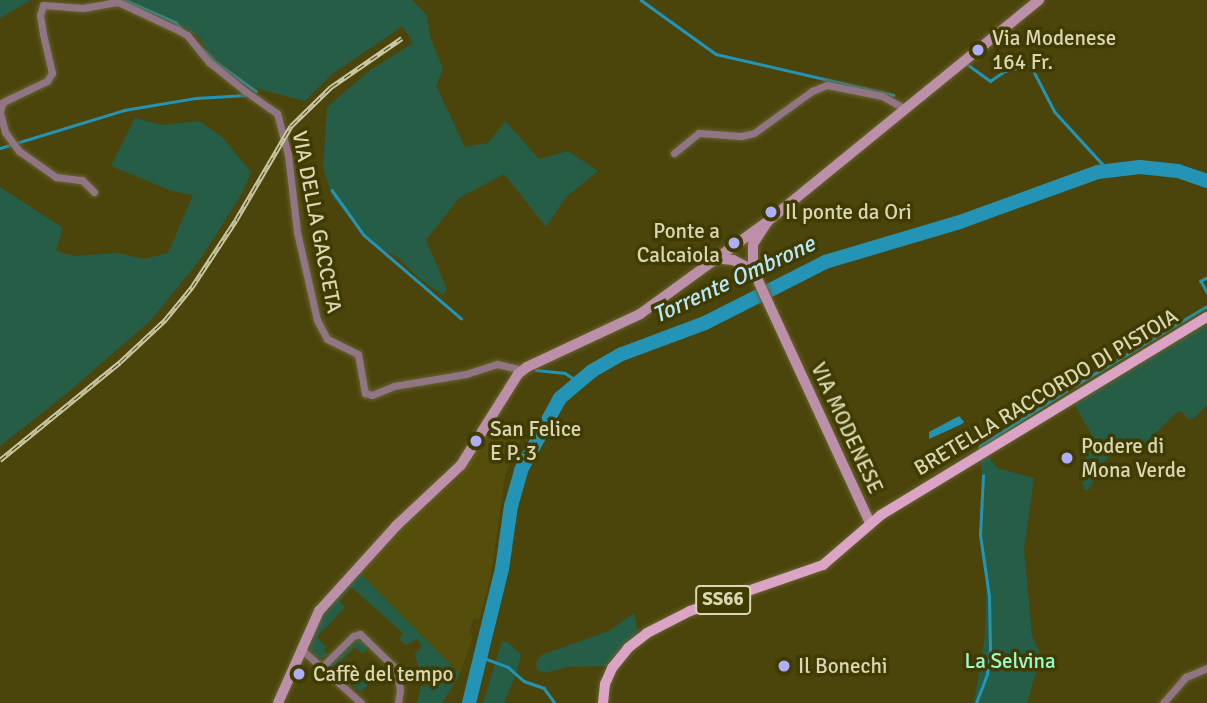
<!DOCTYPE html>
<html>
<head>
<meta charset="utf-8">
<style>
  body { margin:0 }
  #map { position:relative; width:1207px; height:703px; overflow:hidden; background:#4b450c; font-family:Signika,sans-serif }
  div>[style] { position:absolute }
  .built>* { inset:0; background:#544e0a }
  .green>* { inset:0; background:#255d47; transform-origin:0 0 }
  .water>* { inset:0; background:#2494b6 }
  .stream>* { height:2.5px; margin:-1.25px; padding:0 1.25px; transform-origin:1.25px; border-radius:1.25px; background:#2494b6 }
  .river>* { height:14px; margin:-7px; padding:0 7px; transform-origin:7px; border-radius:7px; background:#2494b6 }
  .roads { filter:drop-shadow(0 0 2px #67622e) drop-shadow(0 0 2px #67622e) }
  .street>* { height:7px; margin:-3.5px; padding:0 3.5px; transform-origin:3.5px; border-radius:3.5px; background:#917585 }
  .secondary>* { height:10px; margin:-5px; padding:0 5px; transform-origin:5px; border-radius:5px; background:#bc90a9 }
  .primary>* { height:10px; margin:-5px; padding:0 5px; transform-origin:5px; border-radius:5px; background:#dca4c4 }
  .rail>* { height:5px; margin-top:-2.5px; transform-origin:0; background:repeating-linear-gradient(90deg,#403b00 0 8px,#cac8a3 0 16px); box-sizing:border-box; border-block:2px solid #cac8a3 }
  .dots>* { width:19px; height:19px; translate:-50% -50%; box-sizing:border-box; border:4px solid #403b00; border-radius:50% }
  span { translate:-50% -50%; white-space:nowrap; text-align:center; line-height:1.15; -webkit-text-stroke:7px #403b00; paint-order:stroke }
  .shield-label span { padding:2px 5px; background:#403b00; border:2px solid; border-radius:5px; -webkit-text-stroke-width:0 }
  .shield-label { font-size:19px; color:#d9d7b4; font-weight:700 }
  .poi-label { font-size:21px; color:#d9d7b4 }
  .left { translate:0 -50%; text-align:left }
  .right { translate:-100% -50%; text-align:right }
  .street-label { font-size:21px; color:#d9d7b4 }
  .park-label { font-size:21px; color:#9bfbd0 }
  .water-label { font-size:23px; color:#b8e7fa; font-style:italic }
</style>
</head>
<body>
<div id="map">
  <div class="built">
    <div style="clip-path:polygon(494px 423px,523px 435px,505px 475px,491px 575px,479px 619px,474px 618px,469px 633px,473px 637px,460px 674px,359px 572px,421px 508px,459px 477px)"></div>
  </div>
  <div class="green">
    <div style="clip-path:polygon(0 0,31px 0,0 18px)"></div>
    <div style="clip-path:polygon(124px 0,412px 0,427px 15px,430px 37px,443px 69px,436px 86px,465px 147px,488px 143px,505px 121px,539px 159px,568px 151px,598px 171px,566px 197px,546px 227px,504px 174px,459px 198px,426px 240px,447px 289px,443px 295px,420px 279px,399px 258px,377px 247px,332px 197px,323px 167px,327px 107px,369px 71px,413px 43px,403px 26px,332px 74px,305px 101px,255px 88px,211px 59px,199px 37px,176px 23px)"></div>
    <div style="clip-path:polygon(135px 118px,162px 125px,199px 121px,222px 137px,251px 172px,241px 195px,199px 261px,150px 321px,66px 394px,0 446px,0 187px,63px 228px,56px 251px,73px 256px,117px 253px,144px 259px,168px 253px,193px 195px,172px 191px,111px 166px)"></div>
    <div style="clip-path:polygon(1207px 324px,1207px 405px,1194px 418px,1188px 419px,1180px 411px,1176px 413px,1143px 446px,1114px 453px,1107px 458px,1088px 490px,1084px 490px,1080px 469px,1093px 437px,1074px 404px)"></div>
    <div style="clip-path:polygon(986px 452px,997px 468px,1034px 478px,1024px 549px,1032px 636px,1041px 655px,1027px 703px,974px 703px,985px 634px,986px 586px,980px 539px,983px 480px,979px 456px)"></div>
    <div style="clip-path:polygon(359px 572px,460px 674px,442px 703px,417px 703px,421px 686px,432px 684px,431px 673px,420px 674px,415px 654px,422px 646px,417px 639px,406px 645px,399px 639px,403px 633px,351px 587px,339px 601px,345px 607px,317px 637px,326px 647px,324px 650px,328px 655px,319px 659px,309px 649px,308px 644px,324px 611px)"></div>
    <div style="clip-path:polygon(634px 613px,638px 634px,623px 646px,608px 666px,567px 667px,544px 673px,537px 670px,536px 663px,541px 655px,609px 631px)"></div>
    <div style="clip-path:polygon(355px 637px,369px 647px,363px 654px,355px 647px,335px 668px,341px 674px,338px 678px,329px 670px,329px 664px)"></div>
    <div style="clip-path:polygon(502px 641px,509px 643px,521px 655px,516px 674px,504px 703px,483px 703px)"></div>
    <div style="left:351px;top:669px;width:23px;height:11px;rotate:41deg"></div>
  </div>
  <div class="water">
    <div style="clip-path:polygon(959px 416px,964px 422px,962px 424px,929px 439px,929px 432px)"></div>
  </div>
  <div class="stream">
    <div style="left:125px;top:0;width:55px;rotate:23.7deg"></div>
    <div style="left:175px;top:22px;width:59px;rotate:44.3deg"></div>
    <div style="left:217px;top:63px;width:48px;rotate:35.7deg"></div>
    <div style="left:641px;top:0;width:92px;rotate:35.8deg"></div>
    <div style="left:716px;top:54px;width:182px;rotate:13deg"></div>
    <div style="left:967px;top:64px;width:29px;rotate:36deg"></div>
    <div style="left:990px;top:81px;width:18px;rotate:-34deg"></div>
    <div style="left:1005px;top:71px;width:26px;rotate:-16deg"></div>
    <div style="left:1030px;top:64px;width:54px;rotate:62.5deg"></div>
    <div style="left:1055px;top:112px;width:79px;rotate:47.6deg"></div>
    <div style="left:0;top:148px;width:130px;rotate:-17deg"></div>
    <div style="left:124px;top:110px;width:73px;rotate:-9.5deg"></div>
    <div style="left:196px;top:98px;width:49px;rotate:-3.5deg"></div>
    <div style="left:332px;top:190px;width:55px;rotate:54.6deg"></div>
    <div style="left:364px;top:235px;width:128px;rotate:40.6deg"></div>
    <div style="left:1207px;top:278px;width:7px;rotate:153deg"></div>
    <div style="left:1201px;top:281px;width:13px;rotate:61deg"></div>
    <div style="left:536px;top:370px;width:29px;rotate:6deg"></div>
    <div style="left:565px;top:373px;width:15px;rotate:32deg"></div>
    <div style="left:1074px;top:386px;width:155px;rotate:-31deg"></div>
    <div style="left:979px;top:450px;width:4px;rotate:-76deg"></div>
    <div style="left:980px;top:446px;width:102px;rotate:-32.6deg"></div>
    <div style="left:481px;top:657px;width:29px;rotate:20deg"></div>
    <div style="left:508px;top:667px;width:21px;rotate:41deg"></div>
    <div style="left:524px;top:681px;width:21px;rotate:19deg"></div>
    <div style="left:544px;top:688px;width:19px;rotate:54deg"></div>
    <div style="left:976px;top:703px;width:31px;rotate:-69deg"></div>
    <div style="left:987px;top:674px;width:25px;rotate:-83deg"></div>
    <div style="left:990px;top:649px;width:53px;rotate:-91.1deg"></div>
    <div style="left:989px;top:596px;width:62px;rotate:-98.4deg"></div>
    <div style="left:980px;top:535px;width:59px;rotate:-87.1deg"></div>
  </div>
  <div class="river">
    <div style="left:469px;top:703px;width:138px;rotate:-76.2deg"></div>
    <div style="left:502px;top:569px;width:64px;rotate:-81.9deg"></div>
    <div style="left:511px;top:506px;width:37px;rotate:-74deg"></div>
    <div style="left:521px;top:470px;width:82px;rotate:-61.6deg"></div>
    <div style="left:560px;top:398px;width:42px;rotate:-40.2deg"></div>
    <div style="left:592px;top:371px;width:34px;rotate:-30deg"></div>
    <div style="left:622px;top:354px;width:89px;rotate:-20.5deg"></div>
    <div style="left:705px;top:323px;width:135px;rotate:-26.9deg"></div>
    <div style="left:825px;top:262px;width:138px;rotate:-16.5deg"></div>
    <div style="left:957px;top:223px;width:150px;rotate:-19.9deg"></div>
    <div style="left:1098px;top:172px;width:42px;rotate:-6.8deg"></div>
    <div style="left:1140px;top:167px;width:38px;rotate:6deg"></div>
    <div style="left:1178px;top:171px;width:31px;rotate:19deg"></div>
  </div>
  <div class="roads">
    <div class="street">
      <div style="left:0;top:111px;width:9px;rotate:-72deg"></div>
      <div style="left:3px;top:102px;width:49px;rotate:-25.5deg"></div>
      <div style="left:47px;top:81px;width:9px;rotate:-58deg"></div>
      <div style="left:52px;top:73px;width:40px;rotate:-103deg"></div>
      <div style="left:43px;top:34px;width:19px;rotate:-99deg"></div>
      <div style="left:40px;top:15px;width:10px;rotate:-73deg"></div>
      <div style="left:43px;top:5px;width:40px;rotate:4.3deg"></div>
      <div style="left:83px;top:8px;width:36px;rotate:-10deg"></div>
      <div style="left:118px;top:2px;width:64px;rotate:25deg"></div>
      <div style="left:176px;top:29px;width:13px;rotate:29deg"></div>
      <div style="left:187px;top:35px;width:35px;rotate:51deg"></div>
      <div style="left:209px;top:62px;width:46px;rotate:38.9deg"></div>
      <div style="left:245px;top:91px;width:39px;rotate:35deg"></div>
      <div style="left:277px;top:113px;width:43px;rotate:75.3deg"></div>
      <div style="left:288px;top:155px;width:78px;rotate:83.3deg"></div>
      <div style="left:297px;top:232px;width:90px;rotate:77.2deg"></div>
      <div style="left:317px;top:320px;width:21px;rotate:62deg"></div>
      <div style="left:327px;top:339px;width:34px;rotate:26deg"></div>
      <div style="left:358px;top:354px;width:40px;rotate:80deg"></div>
      <div style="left:365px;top:393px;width:7px;rotate:16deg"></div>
      <div style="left:372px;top:395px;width:24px;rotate:-22deg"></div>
      <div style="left:394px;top:386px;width:73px;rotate:-9.5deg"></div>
      <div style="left:466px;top:374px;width:33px;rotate:-18deg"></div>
      <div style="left:497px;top:364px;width:27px;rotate:13deg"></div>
      <div style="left:0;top:113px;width:20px;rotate:75deg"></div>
      <div style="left:5px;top:132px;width:24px;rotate:54deg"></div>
      <div style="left:19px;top:151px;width:45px;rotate:35.1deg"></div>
      <div style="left:56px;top:177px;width:26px;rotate:7deg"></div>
      <div style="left:82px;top:180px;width:17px;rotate:45deg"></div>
      <div style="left:674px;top:153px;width:32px;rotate:-39deg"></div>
      <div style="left:699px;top:133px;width:42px;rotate:4.1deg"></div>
      <div style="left:741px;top:136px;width:13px;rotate:-13deg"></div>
      <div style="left:754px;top:133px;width:72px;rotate:-35.9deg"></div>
      <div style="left:812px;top:91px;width:16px;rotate:-22deg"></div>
      <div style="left:827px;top:85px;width:56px;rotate:11.3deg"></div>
      <div style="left:882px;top:96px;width:26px;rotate:29deg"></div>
      <div style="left:301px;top:649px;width:81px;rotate:42deg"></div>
      <div style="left:322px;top:667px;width:44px;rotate:-45deg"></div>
      <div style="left:353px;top:636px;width:7px;rotate:-16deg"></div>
      <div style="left:360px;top:634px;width:50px;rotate:44.2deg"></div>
      <div style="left:396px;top:669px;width:21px;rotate:79deg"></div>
      <div style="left:400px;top:690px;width:13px;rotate:99deg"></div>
      <div style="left:1163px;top:703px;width:35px;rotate:-49deg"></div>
      <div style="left:1186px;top:677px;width:23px;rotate:-23deg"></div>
    </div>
    <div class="secondary">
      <div style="left:714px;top:258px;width:19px;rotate:6deg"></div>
      <div style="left:733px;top:260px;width:22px;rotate:27deg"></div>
      <div style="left:870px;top:523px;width:279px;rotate:-114.8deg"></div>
      <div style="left:753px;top:270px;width:26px;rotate:-90deg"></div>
      <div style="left:753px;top:244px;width:27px;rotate:-57deg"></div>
      <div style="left:768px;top:221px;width:350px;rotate:-39.2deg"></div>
      <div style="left:278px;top:703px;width:101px;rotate:-66deg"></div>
      <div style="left:319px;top:611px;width:115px;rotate:-47.8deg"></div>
      <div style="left:396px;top:526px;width:89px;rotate:-43.2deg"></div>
      <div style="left:461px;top:465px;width:107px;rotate:-57.9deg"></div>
      <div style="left:518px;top:374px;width:11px;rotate:-38deg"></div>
      <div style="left:527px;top:367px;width:125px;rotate:-25.1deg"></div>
      <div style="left:640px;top:314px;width:158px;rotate:-36deg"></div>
    </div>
    <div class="primary">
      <div style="left:603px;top:703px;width:19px;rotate:-84deg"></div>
      <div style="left:605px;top:684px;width:17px;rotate:-66deg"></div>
      <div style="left:612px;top:668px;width:26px;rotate:-51deg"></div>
      <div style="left:628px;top:648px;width:24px;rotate:-38deg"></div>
      <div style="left:647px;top:633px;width:48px;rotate:-27.1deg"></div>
      <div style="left:690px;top:611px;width:141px;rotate:-19.1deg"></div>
      <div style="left:823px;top:565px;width:77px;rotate:-40.8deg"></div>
      <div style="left:881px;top:515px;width:381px;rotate:-31.3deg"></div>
    </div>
  </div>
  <div class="rail">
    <div style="left:0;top:460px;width:155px;rotate:-39.2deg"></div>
    <div style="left:120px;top:362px;width:62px;rotate:-43deg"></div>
    <div style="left:165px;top:320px;width:43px;rotate:-50.7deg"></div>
    <div style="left:192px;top:287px;width:80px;rotate:-56.7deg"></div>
    <div style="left:236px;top:220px;width:109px;rotate:-59.7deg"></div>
    <div style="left:291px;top:126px;width:56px;rotate:-44.3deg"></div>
    <div style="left:331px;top:87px;width:86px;rotate:-34.6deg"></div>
  </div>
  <div class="dots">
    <div style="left:978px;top:50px;background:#afaefa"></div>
    <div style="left:771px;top:212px;background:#afaefa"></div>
    <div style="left:734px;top:243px;background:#afaefa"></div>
    <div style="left:476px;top:441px;background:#afaefa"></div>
    <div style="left:1067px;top:458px;background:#afaefa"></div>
    <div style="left:784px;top:666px;background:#afaefa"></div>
    <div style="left:299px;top:674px;background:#afaefa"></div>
  </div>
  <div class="shield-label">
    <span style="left:723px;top:600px">SS66</span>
  </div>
  <div class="poi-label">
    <span class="left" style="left:992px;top:50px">Via Modenese<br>164 Fr.</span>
    <span class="left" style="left:785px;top:212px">Il ponte da Ori</span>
    <span class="right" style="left:720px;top:243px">Ponte a<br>Calcaiola</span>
    <span class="left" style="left:490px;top:441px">San Felice<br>E P. 3</span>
    <span class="left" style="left:1081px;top:458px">Podere di<br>Mona Verde</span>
    <span class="left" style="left:798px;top:666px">Il Bonechi</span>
    <span class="left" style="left:313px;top:674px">Caffè del tempo</span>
  </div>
  <div class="street-label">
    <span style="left:317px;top:222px;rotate:79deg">VIA DELLA GACCETA</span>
    <span style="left:1046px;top:392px;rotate:-31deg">BRETELLA RACCORDO DI PISTOIA</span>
    <span style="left:847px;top:428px;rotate:65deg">VIA MODENESE</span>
  </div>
  <div class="park-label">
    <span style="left:1010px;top:661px">La Selvina</span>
  </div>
  <div class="water-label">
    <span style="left:734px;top:280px;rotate:-25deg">Torrente Ombrone</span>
  </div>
</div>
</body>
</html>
